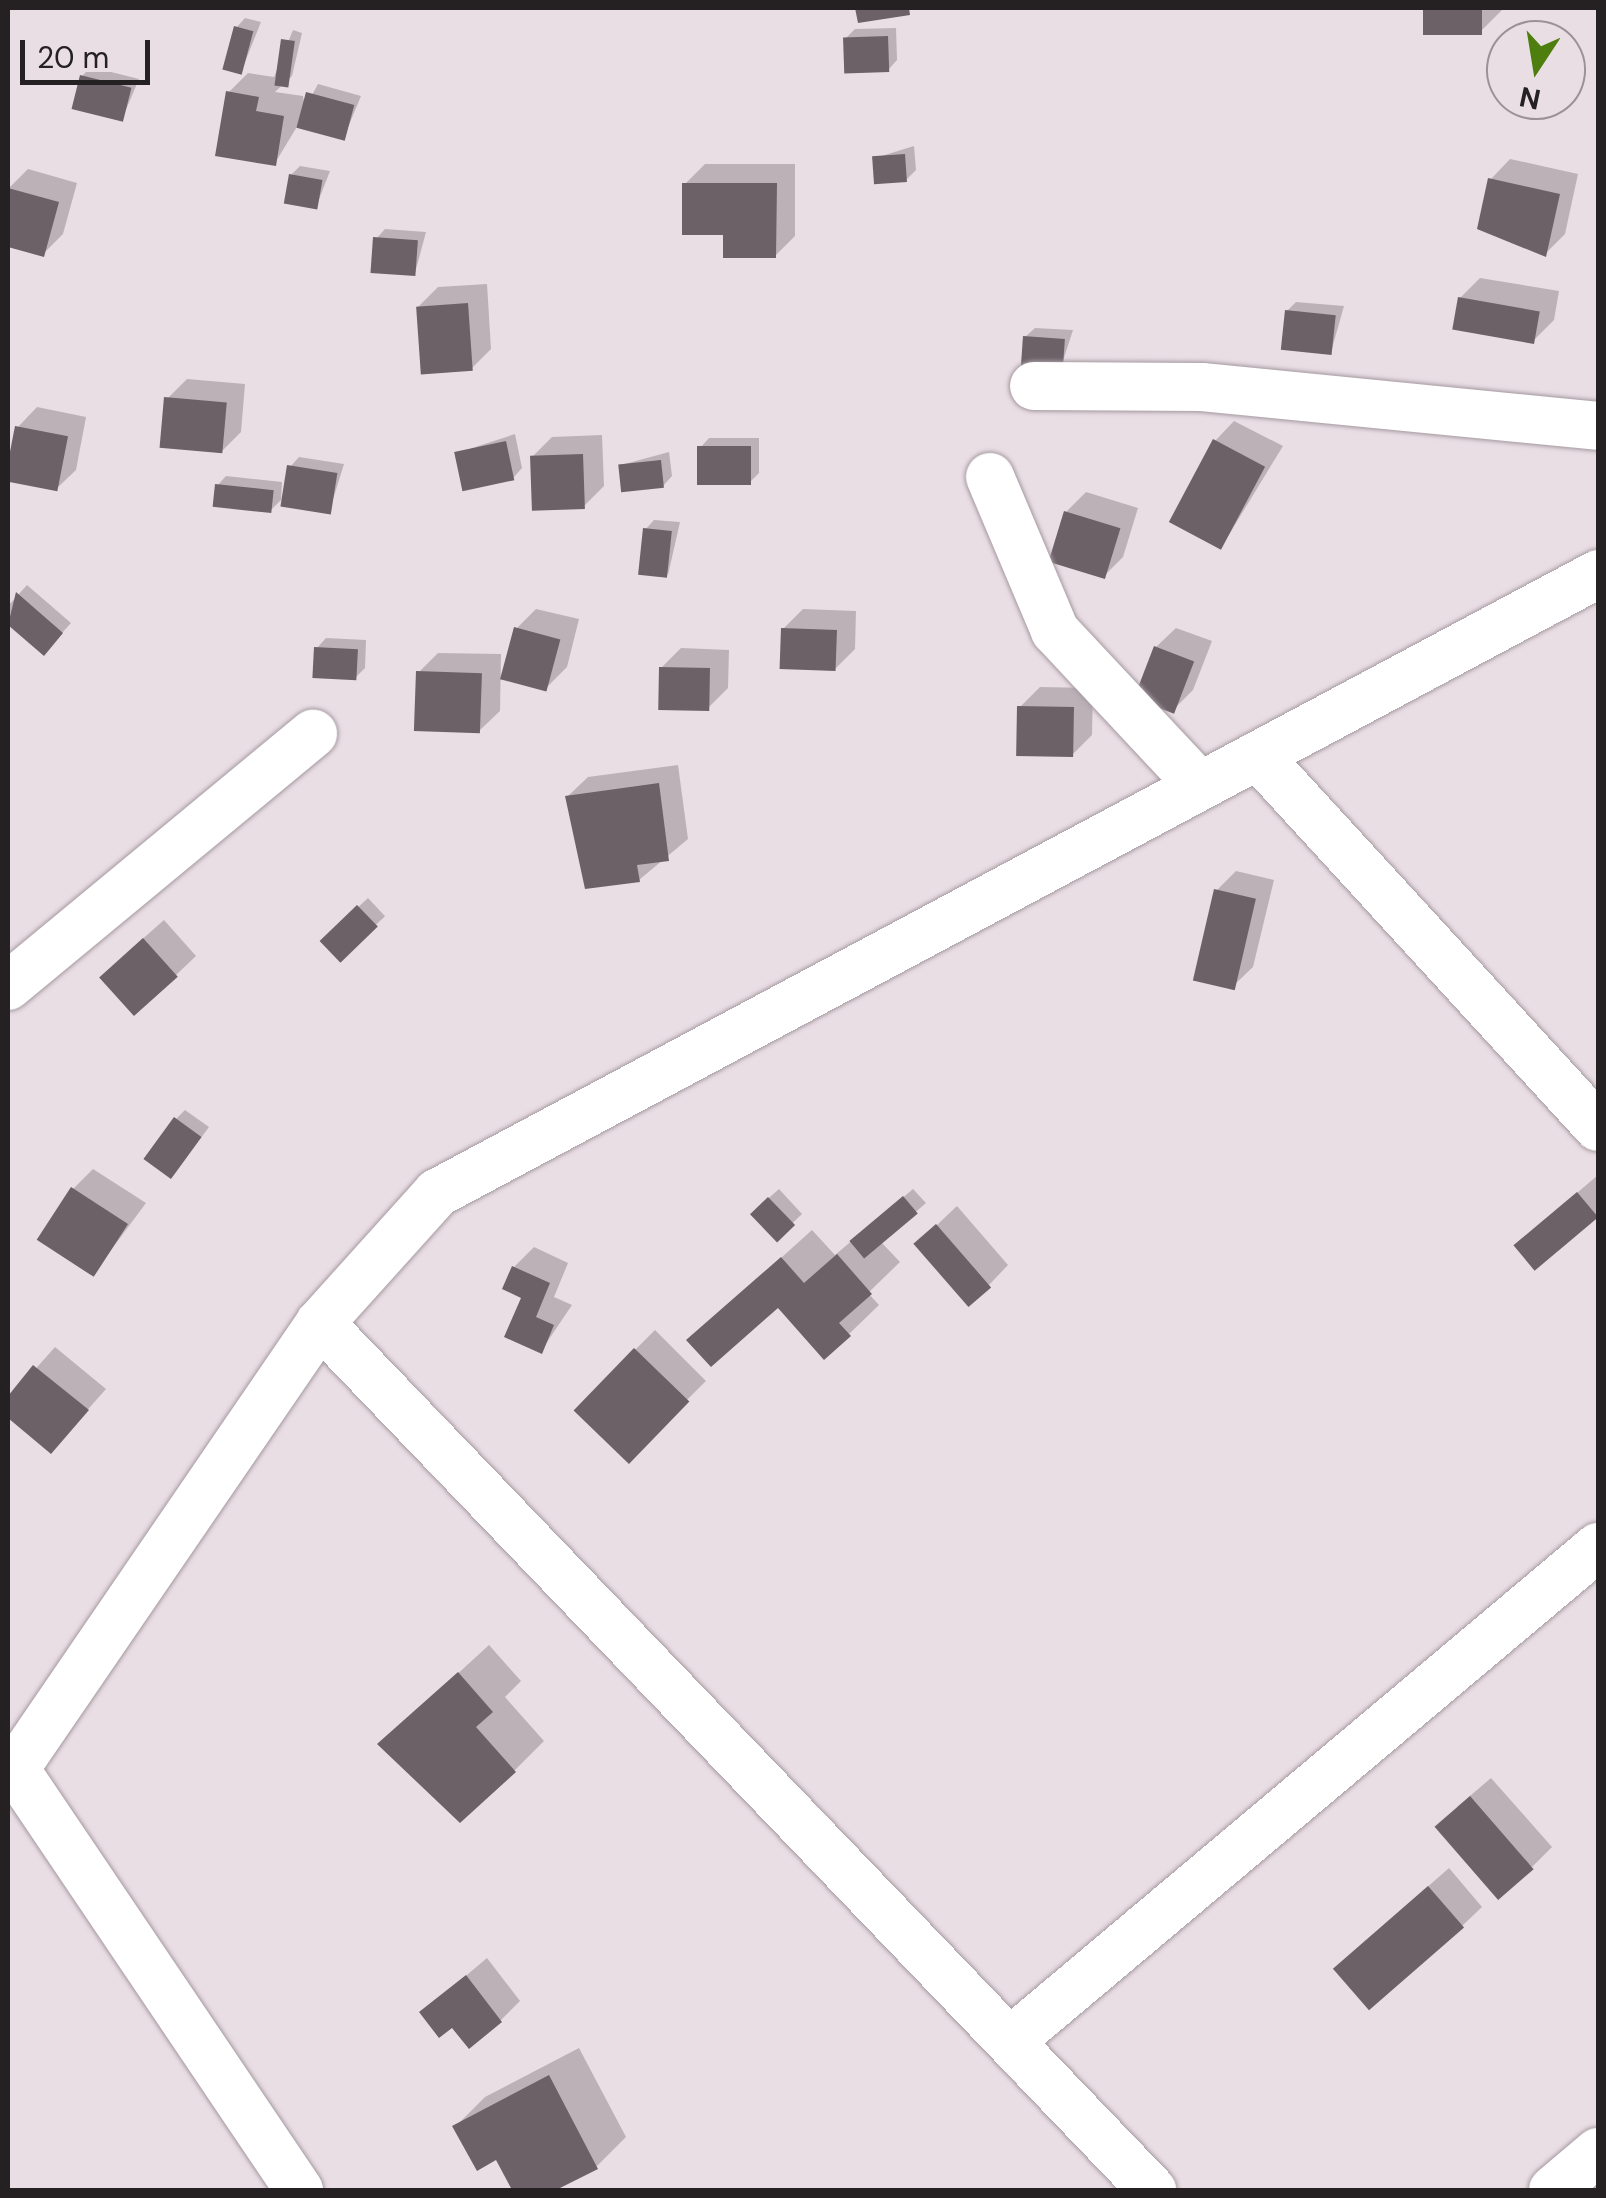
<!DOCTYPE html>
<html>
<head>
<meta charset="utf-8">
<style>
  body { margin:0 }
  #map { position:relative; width:1606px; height:2198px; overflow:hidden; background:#eadee5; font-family:"DM Sans",sans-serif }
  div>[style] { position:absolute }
  .shadow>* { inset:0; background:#0003; transform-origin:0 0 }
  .building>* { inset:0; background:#6b6167; transform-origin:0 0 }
  .roads { filter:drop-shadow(0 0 2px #a4999f) drop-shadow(0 0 2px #a4999f) }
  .minor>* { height:48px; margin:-24px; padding:0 24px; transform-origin:24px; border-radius:24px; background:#fff }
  span { translate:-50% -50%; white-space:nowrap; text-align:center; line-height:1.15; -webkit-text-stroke:10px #eadee5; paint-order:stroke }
  .frame { position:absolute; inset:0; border:10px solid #252123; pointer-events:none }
  .north { position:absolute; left:1486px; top:20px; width:100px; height:100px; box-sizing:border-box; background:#eadee5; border:2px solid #9b9297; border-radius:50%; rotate:192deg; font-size:28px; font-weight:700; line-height:40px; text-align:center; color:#252123 }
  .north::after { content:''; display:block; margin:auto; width:35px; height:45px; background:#4e7f0e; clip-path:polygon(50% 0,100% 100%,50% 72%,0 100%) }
  .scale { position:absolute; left:20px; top:40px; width:130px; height:45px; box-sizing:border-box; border:5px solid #252123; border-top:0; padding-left:12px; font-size:30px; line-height:35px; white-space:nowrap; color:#252123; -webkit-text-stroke:8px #eadee5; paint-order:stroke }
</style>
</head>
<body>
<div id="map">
  <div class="shadow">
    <div style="clip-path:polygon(1426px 8px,1502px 8px,1502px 10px,1482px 30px,1427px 32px)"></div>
    <div style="clip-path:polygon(245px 18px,261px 22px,241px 72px,236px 28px)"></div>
    <div style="clip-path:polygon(896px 28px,897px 60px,888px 70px,846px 38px,855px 29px)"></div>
    <div style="clip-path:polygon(293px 30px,302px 33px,292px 76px,275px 92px,303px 96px,305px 108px,318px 84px,361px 96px,344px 137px,298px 125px,275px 163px,228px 93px,248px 73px,274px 77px)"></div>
    <div style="clip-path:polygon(91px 67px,139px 79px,122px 119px,82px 76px)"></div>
    <div style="clip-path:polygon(914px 146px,916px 170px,906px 180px,875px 158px)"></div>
    <div style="clip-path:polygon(1510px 159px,1578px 174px,1565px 234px,1545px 254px,1491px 179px)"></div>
    <div style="clip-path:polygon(705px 164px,795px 164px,795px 236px,775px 256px,726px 233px,685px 184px)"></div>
    <div style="clip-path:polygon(300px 166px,330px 171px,316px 207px,291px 175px)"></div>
    <div style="clip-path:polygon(28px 169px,77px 183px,63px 234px,43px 254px,8px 245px,8px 189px)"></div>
    <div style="clip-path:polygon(385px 229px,426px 232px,415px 273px,376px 239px)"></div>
    <div style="clip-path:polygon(1480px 278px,1559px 291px,1554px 320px,1534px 340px,1460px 298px)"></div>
    <div style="clip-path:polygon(487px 284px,491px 349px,471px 369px,418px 307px,438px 287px)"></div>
    <div style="clip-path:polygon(1296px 302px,1344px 306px,1331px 352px,1287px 311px)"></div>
    <div style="clip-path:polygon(1035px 328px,1073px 330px,1061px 367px,1025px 337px)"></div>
    <div style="clip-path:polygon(187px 379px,245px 384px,241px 432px,221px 452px,167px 399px)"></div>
    <div style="clip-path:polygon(37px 407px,86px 417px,76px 470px,56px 489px,8px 479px,18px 427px)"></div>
    <div style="clip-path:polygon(1234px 421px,1283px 446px,1222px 546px,1215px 441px)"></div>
    <div style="clip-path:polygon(515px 434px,522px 468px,513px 478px,457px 453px)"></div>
    <div style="clip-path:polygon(602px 435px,604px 486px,584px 506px,532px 457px,552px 437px)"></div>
    <div style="clip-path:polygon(709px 438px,759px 438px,759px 473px,750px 482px,700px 448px)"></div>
    <div style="clip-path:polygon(669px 452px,672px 476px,663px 486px,621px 465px)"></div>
    <div style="clip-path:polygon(299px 457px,344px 464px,329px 512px,290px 467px)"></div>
    <div style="clip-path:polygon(226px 476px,282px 482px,281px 500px,270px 511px,217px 486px)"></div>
    <div style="clip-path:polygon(1086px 492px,1138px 508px,1123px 557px,1103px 577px,1066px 512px)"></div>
    <div style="clip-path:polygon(654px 520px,680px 522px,668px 575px,645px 530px)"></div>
    <div style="clip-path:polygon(27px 585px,71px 623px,44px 653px,8px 621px,8px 606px)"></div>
    <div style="clip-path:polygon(536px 609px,579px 619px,567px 667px,547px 687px,516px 629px)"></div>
    <div style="clip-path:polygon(803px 609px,856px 611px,855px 649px,835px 669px,783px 629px)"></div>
    <div style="clip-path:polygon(1176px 628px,1212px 641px,1193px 690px,1173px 710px,1156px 647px)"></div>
    <div style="clip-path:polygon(326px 638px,366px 640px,365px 668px,356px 677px,317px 648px)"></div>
    <div style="clip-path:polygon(681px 648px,729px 650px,728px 688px,708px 708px,661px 668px)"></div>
    <div style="clip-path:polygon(438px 653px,501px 654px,500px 711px,480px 730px,419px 672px)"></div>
    <div style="clip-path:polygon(1040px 687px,1093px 688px,1092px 735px,1072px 755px,1020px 707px)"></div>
    <div style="clip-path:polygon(678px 765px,688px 839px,639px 880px,568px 796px,588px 777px)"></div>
    <div style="clip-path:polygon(1236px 871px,1274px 880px,1253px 967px,1233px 986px,1216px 891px)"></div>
    <div style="left:368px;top:898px;width:25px;height:62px;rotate:47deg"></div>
    <div style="clip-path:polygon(164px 920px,196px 956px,176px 975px,122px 957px)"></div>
    <div style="clip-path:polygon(185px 1110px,209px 1127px,173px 1176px,176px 1119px)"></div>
    <div style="clip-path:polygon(93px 1169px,146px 1203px,94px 1273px,73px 1189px)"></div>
    <div style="clip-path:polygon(1598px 1175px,1598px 1213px,1535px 1267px,1537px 1227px)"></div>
    <div style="clip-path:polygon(779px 1189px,802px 1214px,776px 1239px,762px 1204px)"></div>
    <div style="clip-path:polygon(913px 1189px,926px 1203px,881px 1242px,900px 1262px,868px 1293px,879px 1305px,849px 1334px,778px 1305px,690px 1340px,812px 1230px,835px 1255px)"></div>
    <div style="clip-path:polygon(957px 1206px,1008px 1265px,989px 1285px,917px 1244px)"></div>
    <div style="clip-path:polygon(534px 1247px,568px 1263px,554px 1297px,572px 1305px,541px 1351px,514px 1267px)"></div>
    <div style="left:655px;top:1330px;width:72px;height:112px;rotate:45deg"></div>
    <div style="clip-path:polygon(55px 1347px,106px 1389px,51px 1451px,8px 1415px,8px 1400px)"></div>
    <div style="clip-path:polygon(489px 1645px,521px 1681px,505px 1697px,544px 1741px,515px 1770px,381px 1744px)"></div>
    <div style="clip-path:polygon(1491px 1778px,1552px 1847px,1532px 1867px,1457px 1807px)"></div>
    <div style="clip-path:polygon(1449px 1868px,1482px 1907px,1462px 1926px,1335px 1968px)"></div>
    <div style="clip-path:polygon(487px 1958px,520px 2001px,501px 2020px,453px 2025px,422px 2013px)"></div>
    <div style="clip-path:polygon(579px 2048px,626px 2137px,596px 2167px,551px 2190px,515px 2190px,497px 2157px,455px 2127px,485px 2097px)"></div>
  </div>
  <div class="building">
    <div style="clip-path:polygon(855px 8px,909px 8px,910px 15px,858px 23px)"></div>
    <div style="left:1423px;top:8px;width:59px;height:27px"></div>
    <div style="left:234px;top:26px;width:20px;height:45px;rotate:15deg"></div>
    <div style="left:888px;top:36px;width:36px;height:45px;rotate:88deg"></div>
    <div style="left:281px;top:39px;width:14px;height:47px;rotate:8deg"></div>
    <div style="left:80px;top:75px;width:53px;height:35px;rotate:14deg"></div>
    <div style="clip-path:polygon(226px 91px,259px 97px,256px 111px,284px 116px,276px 166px,215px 156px)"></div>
    <div style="left:306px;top:92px;width:50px;height:37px;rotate:15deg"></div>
    <div style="left:905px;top:154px;width:28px;height:33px;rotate:86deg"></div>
    <div style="left:289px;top:174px;width:34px;height:30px;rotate:10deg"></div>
    <div style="clip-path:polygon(1488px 178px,1560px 194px,1546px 257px,1477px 229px)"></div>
    <div style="clip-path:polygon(682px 183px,777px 183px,776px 258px,723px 258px,723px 235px,682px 235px)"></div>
    <div style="clip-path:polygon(8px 188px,59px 202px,44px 257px,8px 247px)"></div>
    <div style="left:373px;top:237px;width:45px;height:36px;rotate:4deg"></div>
    <div style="left:1458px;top:297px;width:83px;height:33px;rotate:10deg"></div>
    <div style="left:468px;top:303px;width:68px;height:52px;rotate:86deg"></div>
    <div style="left:1285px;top:310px;width:51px;height:40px;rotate:6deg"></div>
    <div style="left:1023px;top:336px;width:42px;height:30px;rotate:4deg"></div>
    <div style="left:164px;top:397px;width:63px;height:51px;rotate:5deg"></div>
    <div style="left:15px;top:426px;width:54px;height:56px;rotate:11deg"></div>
    <div style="left:1213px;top:439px;width:59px;height:94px;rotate:28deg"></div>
    <div style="left:506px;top:441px;width:40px;height:53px;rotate:78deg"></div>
    <div style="left:751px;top:446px;width:39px;height:54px;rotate:90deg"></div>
    <div style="left:583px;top:454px;width:55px;height:53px;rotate:88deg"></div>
    <div style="left:661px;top:460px;width:28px;height:43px;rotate:84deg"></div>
    <div style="left:287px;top:465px;width:51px;height:42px;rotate:9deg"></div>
    <div style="left:215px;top:484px;width:59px;height:23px;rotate:6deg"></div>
    <div style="left:1064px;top:511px;width:59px;height:53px;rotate:17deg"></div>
    <div style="left:643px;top:528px;width:29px;height:47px;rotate:6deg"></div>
    <div style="clip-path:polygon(16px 592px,63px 633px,44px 656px,8px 625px)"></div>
    <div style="left:514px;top:627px;width:48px;height:54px;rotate:15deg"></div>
    <div style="left:781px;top:628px;width:56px;height:41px;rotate:2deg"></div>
    <div style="left:1154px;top:646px;width:43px;height:56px;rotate:21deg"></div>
    <div style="left:314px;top:647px;width:44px;height:31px;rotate:3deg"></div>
    <div style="left:659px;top:667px;width:51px;height:43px;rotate:1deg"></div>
    <div style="left:416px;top:671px;width:66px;height:60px;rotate:2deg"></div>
    <div style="left:1017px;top:706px;width:57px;height:50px;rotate:1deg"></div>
    <div style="clip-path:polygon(659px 783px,669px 861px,637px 865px,640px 882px,585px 889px,565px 796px)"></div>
    <div style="left:1214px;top:889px;width:43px;height:94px;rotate:13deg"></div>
    <div style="left:357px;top:905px;width:30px;height:52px;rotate:46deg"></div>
    <div style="left:143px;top:938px;width:52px;height:59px;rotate:48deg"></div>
    <div style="left:174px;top:1117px;width:34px;height:52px;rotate:36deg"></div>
    <div style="left:71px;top:1187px;width:68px;height:63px;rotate:33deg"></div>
    <div style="left:1577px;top:1192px;width:33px;height:83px;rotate:50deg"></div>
    <div style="left:903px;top:1196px;width:23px;height:70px;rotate:50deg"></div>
    <div style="left:768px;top:1197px;width:39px;height:25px;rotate:46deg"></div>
    <div style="left:936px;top:1224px;width:84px;height:30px;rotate:49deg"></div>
    <div style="clip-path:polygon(837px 1254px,872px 1294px,839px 1323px,851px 1336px,824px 1360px,778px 1308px,711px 1367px,686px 1340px,781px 1257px,804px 1283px)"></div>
    <div style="clip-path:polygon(512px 1266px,550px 1283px,536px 1317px,554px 1325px,542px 1354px,504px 1337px,521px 1298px,502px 1289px)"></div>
    <div style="left:634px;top:1348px;width:77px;height:87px;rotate:44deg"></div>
    <div style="clip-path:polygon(33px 1365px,89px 1410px,51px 1454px,8px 1418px,8px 1396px)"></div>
    <div style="clip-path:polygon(458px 1672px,493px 1712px,476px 1727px,516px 1772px,460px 1823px,377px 1744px)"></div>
    <div style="left:1470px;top:1796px;width:97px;height:47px;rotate:49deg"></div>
    <div style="left:1428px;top:1886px;width:55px;height:126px;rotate:49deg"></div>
    <div style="clip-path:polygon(466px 1975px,502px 2022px,469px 2049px,452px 2028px,439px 2038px,419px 2012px)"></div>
    <div style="clip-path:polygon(549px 2075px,598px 2169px,556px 2190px,512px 2190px,496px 2160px,477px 2171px,452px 2126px)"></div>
  </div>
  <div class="roads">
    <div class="minor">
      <div style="left:1034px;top:386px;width:168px;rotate:0.3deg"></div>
      <div style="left:1202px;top:387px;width:398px;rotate:5.6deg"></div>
      <div style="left:990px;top:477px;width:167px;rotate:67.1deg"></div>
      <div style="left:1055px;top:631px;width:208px;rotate:46.9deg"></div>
      <div style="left:1258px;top:756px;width:503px;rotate:47.5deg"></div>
      <div style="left:8px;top:986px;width:396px;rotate:-39.6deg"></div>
      <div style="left:320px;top:1323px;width:1202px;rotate:46.18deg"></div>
      <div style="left:15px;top:1769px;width:508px;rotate:56deg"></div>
      <div style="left:8px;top:1779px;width:553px;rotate:-55.62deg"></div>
      <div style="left:320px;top:1323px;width:175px;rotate:-48deg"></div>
      <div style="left:437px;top:1193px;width:1316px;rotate:-28.06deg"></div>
      <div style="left:1014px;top:2038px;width:763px;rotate:-40.06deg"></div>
      <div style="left:1553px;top:2190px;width:59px;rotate:-40.2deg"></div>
    </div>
  </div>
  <div class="frame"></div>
  <div class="north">N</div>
  <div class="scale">20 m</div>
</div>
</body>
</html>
